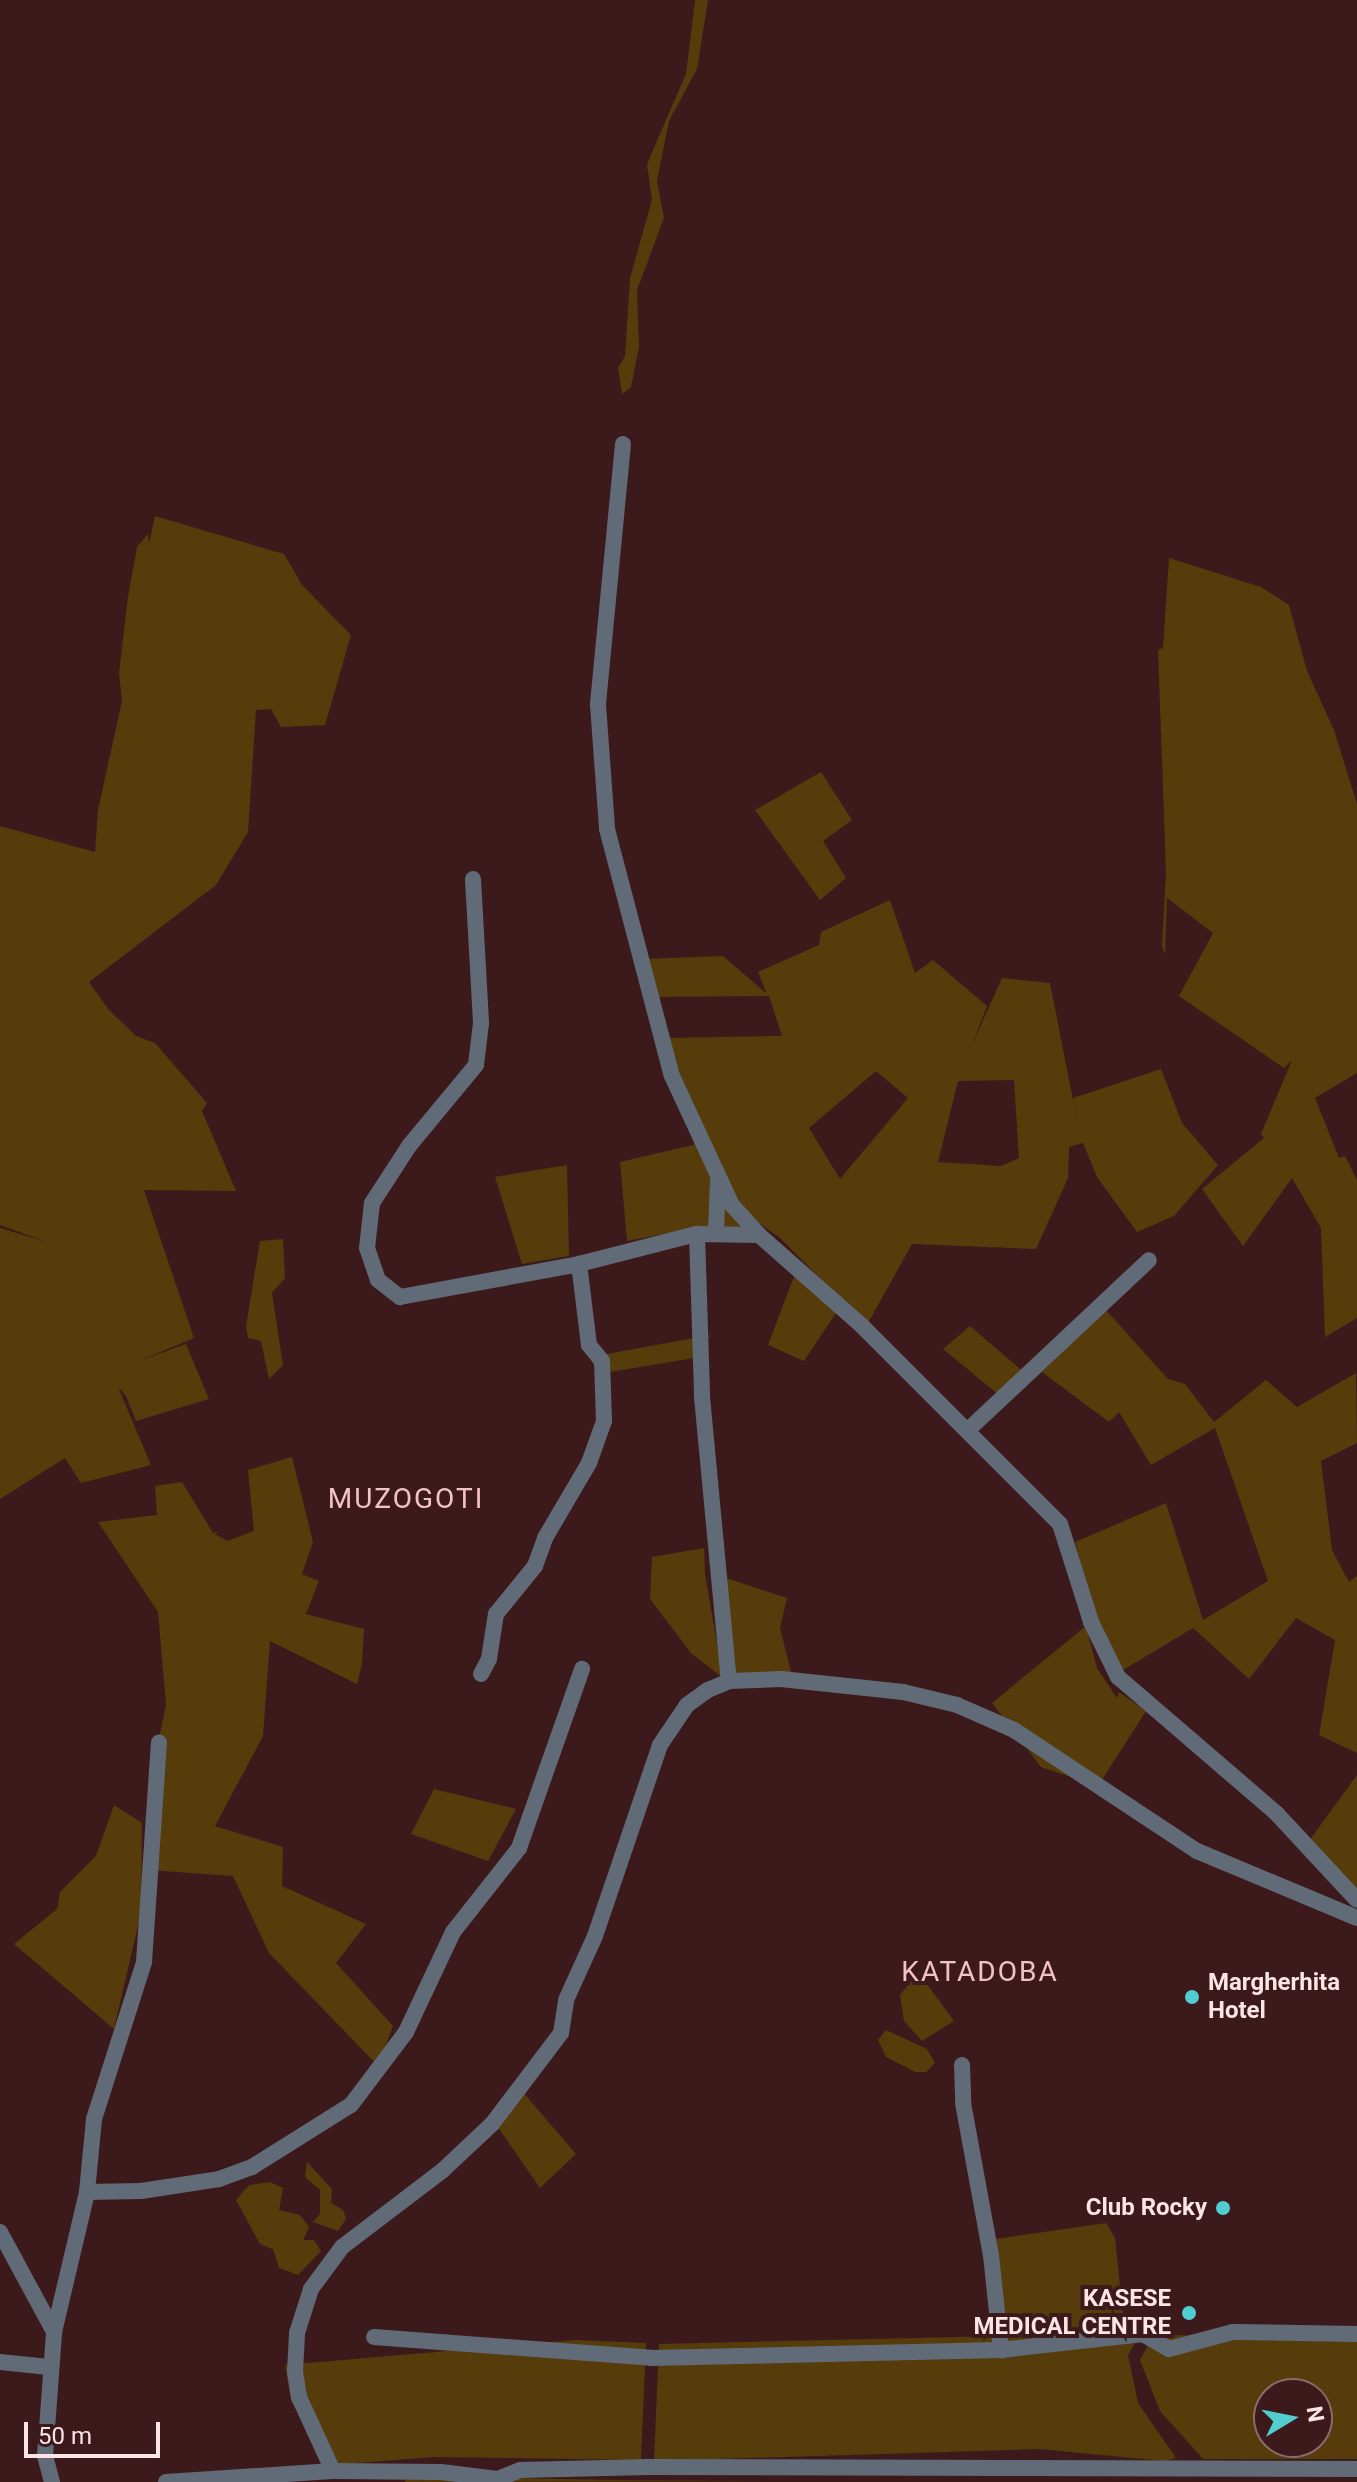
<!DOCTYPE html>
<html>
<head>
<meta charset="utf-8">
<style>
  body { margin:0 }
  #map { position:relative; width:1357px; height:2482px; overflow:hidden; background:#3c1a1c; font-family:Roboto,sans-serif }
  div>[style] { position:absolute }
  .green>* { inset:0; background:#563b0b }
  .street>* { height:16px; margin:-8px; padding:0 8px; transform-origin:8px; border-radius:8px; background:#616b78 }
  .dots>* { width:22px; height:22px; translate:-50% -50%; box-sizing:border-box; border:4px solid #3c1a1c; border-radius:50% }
  span { translate:-50% -50%; white-space:nowrap; text-align:center; line-height:1.15; -webkit-text-stroke:8px #3c1a1c; paint-order:stroke }
  .poi-label { font-size:24px; color:#fde5e5; font-weight:700 }
  .left { translate:0 -50%; text-align:left }
  .right { translate:-100% -50%; text-align:right }
  .quarter-label { font-size:28px; color:#f2c3c4; letter-spacing:2px }
  .north { position:absolute; left:1253px; top:2378px; width:80px; height:80px; box-sizing:border-box; background:#3c1a1c; border:2px solid #896b6c; border-radius:50%; rotate:80deg; font-size:22px; font-weight:700; line-height:32px; text-align:center; color:#fde5e5 }
  .north::after { content:''; display:block; margin:auto; width:28px; height:36px; background:#52cdcf; clip-path:polygon(50% 0,100% 100%,50% 72%,0 100%) }
  .scale { position:absolute; left:24px; top:2422px; width:136px; height:36px; box-sizing:border-box; border:4px solid #fde5e5; border-top:0; padding-left:10px; font-size:24px; line-height:28px; white-space:nowrap; color:#fde5e5; -webkit-text-stroke:6px #3c1a1c; paint-order:stroke }
</style>
</head>
<body>
<div id="map">
  <div class="green">
    <div style="clip-path:polygon(695px 0,708px 0,697px 69px,669px 121px,657px 181px,664px 218px,637px 290px,639px 347px,631px 387px,622px 394px,618px 368px,625px 356px,630px 278px,652px 200px,647px 164px,686px 74px)"></div>
    <div style="clip-path:polygon(155px 516px,284px 554px,302px 585px,351px 635px,325px 725px,281px 727px,271px 709px,256px 710px,248px 832px,216px 885px,89px 982px,109px 1010px,136px 1036px,155px 1043px,207px 1103px,202px 1111px,236px 1191px,144px 1190px,194px 1338px,139px 1361px,186px 1344px,209px 1399px,136px 1421px,126px 1396px,118px 1387px,151px 1465px,81px 1483px,65px 1458px,0 1499px,0 1228px,47px 1242px,0 1225px,0 826px,95px 852px,98px 810px,122px 701px,119px 673px,128px 597px,137px 547px,148px 534px,149px 544px)"></div>
    <div style="clip-path:polygon(1169px 558px,1261px 587px,1289px 605px,1307px 671px,1334px 730px,1357px 804px,1357px 1073px,1315px 1098px,1339px 1158px,1345px 1156px,1357px 1180px,1357px 1318px,1325px 1337px,1321px 1228px,1292px 1178px,1243px 1246px,1202px 1189px,1264px 1138px,1261px 1134px,1292px 1060px,1284px 1068px,1179px 996px,1213px 933px,1167px 898px,1165px 954px,1162px 947px,1166px 872px,1158px 650px,1163px 648px)"></div>
    <div style="clip-path:polygon(821px 772px,852px 820px,823px 841px,846px 878px,820px 900px,755px 810px)"></div>
    <div style="clip-path:polygon(evenodd,890px 900px,915px 973px,933px 960px,987px 1006px,972px 1045px,1002px 978px,1050px 983px,1077px 1120px,1073px 1098px,1161px 1069px,1182px 1123px,1218px 1165px,1174px 1216px,1137px 1232px,1097px 1177px,1083px 1143px,1069px 1147px,1068px 1178px,1036px 1249px,912px 1244px,867px 1325px,779px 1237px,738px 1209px,663px 1038px,782px 1036px,769px 996px,653px 997px,644px 959px,723px 956px,767px 994px,758px 972px,819px 945px,821px 932px,890px 900px,876px 1071px,908px 1098px,840px 1179px,809px 1128px,876px 1071px,890px 900px,1014px 1080px,1019px 1158px,1001px 1166px,938px 1162px,958px 1081px,1014px 1080px)"></div>
    <div style="clip-path:polygon(697px 1144px,732px 1217px,750px 1228px,691px 1229px,627px 1241px,620px 1162px)"></div>
    <div style="clip-path:polygon(567px 1165px,569px 1256px,522px 1264px,495px 1177px)"></div>
    <div style="clip-path:polygon(283px 1239px,285px 1278px,272px 1293px,283px 1365px,269px 1379px,261px 1341px,248px 1338px,246px 1326px,260px 1241px)"></div>
    <div style="clip-path:polygon(795px 1274px,836px 1313px,804px 1361px,768px 1345px)"></div>
    <div style="clip-path:polygon(1105px 1309px,1168px 1379px,1185px 1384px,1214px 1422px,1266px 1380px,1297px 1407px,1356px 1373px,1357px 1443px,1321px 1461px,1332px 1550px,1349px 1582px,1357px 1576px,1357px 1753px,1319px 1735px,1335px 1640px,1296px 1618px,1249px 1679px,1193px 1628px,1118px 1673px,1093px 1617px,1075px 1542px,1166px 1503px,1203px 1620px,1268px 1581px,1215px 1428px,1151px 1465px,1119px 1412px,1109px 1422px,1042px 1372px)"></div>
    <div style="clip-path:polygon(970px 1326px,1025px 1373px,999px 1395px,943px 1349px)"></div>
    <div style="clip-path:polygon(711px 1335px,694px 1358px,598px 1374px,590px 1357px)"></div>
    <div style="clip-path:polygon(292px 1457px,313px 1542px,302px 1574px,319px 1581px,306px 1614px,364px 1629px,362px 1664px,357px 1684px,270px 1641px,263px 1736px,215px 1826px,283px 1847px,282px 1886px,366px 1924px,336px 1963px,393px 2026px,378px 2066px,269px 1953px,233px 1876px,149px 1870px,156px 1752px,166px 1705px,158px 1612px,98px 1522px,157px 1515px,155px 1486px,182px 1482px,213px 1533px,219px 1531px,215px 1534px,227px 1541px,254px 1531px,248px 1470px)"></div>
    <div style="clip-path:polygon(704px 1548px,705px 1574px,723px 1678px,691px 1653px,650px 1599px,652px 1557px)"></div>
    <div style="clip-path:polygon(717px 1575px,787px 1598px,780px 1628px,792px 1676px,733px 1676px)"></div>
    <div style="clip-path:polygon(1086px 1626px,1097px 1668px,1117px 1698px,1119px 1692px,1146px 1711px,1098px 1786px,1041px 1767px,992px 1703px)"></div>
    <div style="clip-path:polygon(1357px 1775px,1357px 1894px,1309px 1841px)"></div>
    <div style="clip-path:polygon(434px 1789px,516px 1809px,488px 1861px,411px 1834px)"></div>
    <div style="clip-path:polygon(114px 1805px,142px 1823px,141px 1913px,114px 2029px,14px 1944px,57px 1909px,60px 1892px,96px 1856px)"></div>
    <div style="clip-path:polygon(918px 1972px,954px 2021px,922px 2041px,904px 2021px,900px 1995px)"></div>
    <div style="clip-path:polygon(886px 2030px,927px 2049px,935px 2063px,926px 2072px,915px 2072px,886px 2057px,878px 2040px)"></div>
    <div style="clip-path:polygon(521px 2090px,576px 2154px,540px 2188px,493px 2120px)"></div>
    <div style="clip-path:polygon(307px 2162px,332px 2189px,331px 2203px,343px 2210px,346px 2219px,338px 2231px,313px 2222px,320px 2214px,320px 2190px,305px 2177px)"></div>
    <div style="clip-path:polygon(270px 2182px,283px 2188px,279px 2210px,300px 2215px,309px 2227px,303px 2240px,314px 2240px,321px 2251px,298px 2275px,279px 2268px,273px 2249px,260px 2244px,236px 2200px,249px 2185px)"></div>
    <div style="clip-path:polygon(1106px 2223px,1115px 2238px,1124px 2324px,1147px 2323px,1128px 2355px,1138px 2403px,1176px 2458px,1164px 2461px,1039px 2449px,654px 2461px,659px 2344px,1004px 2336px,996px 2239px)"></div>
    <div style="clip-path:polygon(evenodd,1173px 2335px,1357px 2339px,1357px 2459px,1203px 2459px,1160px 2411px,1140px 2360px,1151px 2340px,1173px 2335px,1269px 2394px,1317px 2394px,1317px 2442px,1269px 2442px,1269px 2394px)"></div>
    <div style="clip-path:polygon(575px 2340px,646px 2343px,641px 2460px,434px 2457px,332px 2465px,291px 2401px,285px 2365px)"></div>
    <div style="clip-path:polygon(411px 2476px,617px 2480px,771px 2481px,404px 2482px)"></div>
  </div>
  <div class="street">
    <div style="left:623px;top:444px;width:262px;rotate:95.5deg"></div>
    <div style="left:598px;top:705px;width:124px;rotate:85.8deg"></div>
    <div style="left:607px;top:829px;width:255px;rotate:75.3deg"></div>
    <div style="left:672px;top:1076px;width:142px;rotate:65.1deg"></div>
    <div style="left:732px;top:1205px;width:40px;rotate:48deg"></div>
    <div style="left:473px;top:879px;width:144px;rotate:86.8deg"></div>
    <div style="left:481px;top:1023px;width:42px;rotate:96.8deg"></div>
    <div style="left:476px;top:1065px;width:105px;rotate:129.6deg"></div>
    <div style="left:409px;top:1146px;width:68px;rotate:123deg"></div>
    <div style="left:372px;top:1203px;width:45px;rotate:96.3deg"></div>
    <div style="left:367px;top:1248px;width:34px;rotate:71deg"></div>
    <div style="left:378px;top:1280px;width:28px;rotate:38deg"></div>
    <div style="left:400px;top:1297px;width:182px;rotate:-10.4deg"></div>
    <div style="left:579px;top:1264px;width:122px;rotate:-14.3deg"></div>
    <div style="left:697px;top:1234px;width:62px;rotate:0.9deg"></div>
    <div style="left:759px;top:1235px;width:136px;rotate:41.4deg"></div>
    <div style="left:861px;top:1325px;width:281px;rotate:45deg"></div>
    <div style="left:1060px;top:1524px;width:103px;rotate:72.4deg"></div>
    <div style="left:1091px;top:1622px;width:61px;rotate:63.9deg"></div>
    <div style="left:1118px;top:1677px;width:210px;rotate:40.7deg"></div>
    <div style="left:1277px;top:1814px;width:117px;rotate:47.1deg"></div>
    <div style="left:716px;top:1232px;width:51px;rotate:-87.8deg"></div>
    <div style="left:697px;top:1234px;width:163px;rotate:88.2deg"></div>
    <div style="left:702px;top:1397px;width:285px;rotate:84.6deg"></div>
    <div style="left:968px;top:1430px;width:248px;rotate:-43.2deg"></div>
    <div style="left:481px;top:1674px;width:17px;rotate:-62deg"></div>
    <div style="left:489px;top:1659px;width:46px;rotate:-81.2deg"></div>
    <div style="left:496px;top:1614px;width:62px;rotate:-50.9deg"></div>
    <div style="left:535px;top:1566px;width:30px;rotate:-70deg"></div>
    <div style="left:545px;top:1538px;width:87px;rotate:-59.6deg"></div>
    <div style="left:589px;top:1463px;width:45px;rotate:-70.3deg"></div>
    <div style="left:604px;top:1421px;width:60px;rotate:-91.9deg"></div>
    <div style="left:602px;top:1361px;width:21px;rotate:-129deg"></div>
    <div style="left:589px;top:1345px;width:82px;rotate:-97deg"></div>
    <div style="left:962px;top:2065px;width:38px;rotate:88deg"></div>
    <div style="left:963px;top:2103px;width:155px;rotate:79.6deg"></div>
    <div style="left:991px;top:2255px;width:96px;rotate:84deg"></div>
    <div style="left:87px;top:2192px;width:54px;rotate:-1.1deg"></div>
    <div style="left:141px;top:2191px;width:79px;rotate:-8.7deg"></div>
    <div style="left:219px;top:2179px;width:35px;rotate:-20deg"></div>
    <div style="left:252px;top:2167px;width:117px;rotate:-32.1deg"></div>
    <div style="left:351px;top:2105px;width:91px;rotate:-53deg"></div>
    <div style="left:406px;top:2032px;width:110px;rotate:-64.8deg"></div>
    <div style="left:453px;top:1932px;width:107px;rotate:-51.8deg"></div>
    <div style="left:519px;top:1848px;width:190px;rotate:-70.6deg"></div>
    <div style="left:0;top:2232px;width:114px;rotate:61.6deg"></div>
    <div style="left:374px;top:2337px;width:278px;rotate:4.3deg"></div>
    <div style="left:651px;top:2358px;width:350px;rotate:-1.3deg"></div>
    <div style="left:1001px;top:2350px;width:143px;rotate:-6.4deg"></div>
    <div style="left:1143px;top:2334px;width:30px;rotate:30deg"></div>
    <div style="left:1169px;top:2349px;width:66px;rotate:-14.9deg"></div>
    <div style="left:1233px;top:2332px;width:124px;rotate:0.9deg"></div>
    <div style="left:0;top:2362px;width:49px;rotate:5.8deg"></div>
    <div style="left:333px;top:2471px;width:81px;rotate:-114.7deg"></div>
    <div style="left:299px;top:2397px;width:25px;rotate:-99deg"></div>
    <div style="left:295px;top:2372px;width:39px;rotate:-87deg"></div>
    <div style="left:297px;top:2333px;width:46px;rotate:-72.3deg"></div>
    <div style="left:311px;top:2289px;width:52px;rotate:-53.6deg"></div>
    <div style="left:342px;top:2247px;width:127px;rotate:-37.3deg"></div>
    <div style="left:443px;top:2170px;width:67px;rotate:-43.2deg"></div>
    <div style="left:492px;top:2124px;width:114px;rotate:-52.8deg"></div>
    <div style="left:561px;top:2033px;width:33px;rotate:-81deg"></div>
    <div style="left:566px;top:2000px;width:70px;rotate:-65.6deg"></div>
    <div style="left:595px;top:1936px;width:202px;rotate:-71.2deg"></div>
    <div style="left:660px;top:1745px;width:48px;rotate:-56deg"></div>
    <div style="left:687px;top:1705px;width:26px;rotate:-36deg"></div>
    <div style="left:708px;top:1690px;width:23px;rotate:-23deg"></div>
    <div style="left:729px;top:1681px;width:52px;rotate:-2.2deg"></div>
    <div style="left:781px;top:1679px;width:123px;rotate:6.1deg"></div>
    <div style="left:903px;top:1692px;width:56px;rotate:13.5deg"></div>
    <div style="left:957px;top:1705px;width:62px;rotate:23.7deg"></div>
    <div style="left:1014px;top:1730px;width:219px;rotate:33.5deg"></div>
    <div style="left:1197px;top:1851px;width:173px;rotate:22.7deg"></div>
    <div style="left:52px;top:2482px;width:27px;rotate:-105deg"></div>
    <div style="left:45px;top:2456px;width:124px;rotate:-85.8deg"></div>
    <div style="left:54px;top:2332px;width:144px;rotate:-76.7deg"></div>
    <div style="left:87px;top:2192px;width:73px;rotate:-84.5deg"></div>
    <div style="left:94px;top:2119px;width:165px;rotate:-72.3deg"></div>
    <div style="left:144px;top:1962px;width:220px;rotate:-86.1deg"></div>
    <div style="left:166px;top:2482px;width:167px;rotate:-3.8deg"></div>
    <div style="left:333px;top:2471px;width:108px;rotate:0.5deg"></div>
    <div style="left:441px;top:2472px;width:57px;rotate:7deg"></div>
    <div style="left:498px;top:2479px;width:24px;rotate:-22deg"></div>
    <div style="left:520px;top:2470px;width:128px;rotate:-1.3deg"></div>
    <div style="left:648px;top:2467px;width:709px;rotate:0.16deg"></div>
  </div>
  <div class="dots">
    <div style="left:1192px;top:1997px;background:#52cdcf"></div>
    <div style="left:1223px;top:2208px;background:#52cdcf"></div>
    <div style="left:1189px;top:2313px;background:#52cdcf"></div>
  </div>
  <div class="poi-label">
    <span class="left" style="left:1208px;top:1997px">Margherhita<br>Hotel</span>
    <span class="right" style="left:1207px;top:2208px">Club Rocky</span>
    <span class="right" style="left:1171px;top:2313px">KASESE<br>MEDICAL CENTRE</span>
  </div>
  <div class="quarter-label">
    <span style="left:406px;top:1499px">MUZOGOTI</span>
    <span style="left:980px;top:1972px">KATADOBA</span>
  </div>
  <div class="north">N</div>
  <div class="scale">50 m</div>
</div>
</body>
</html>
